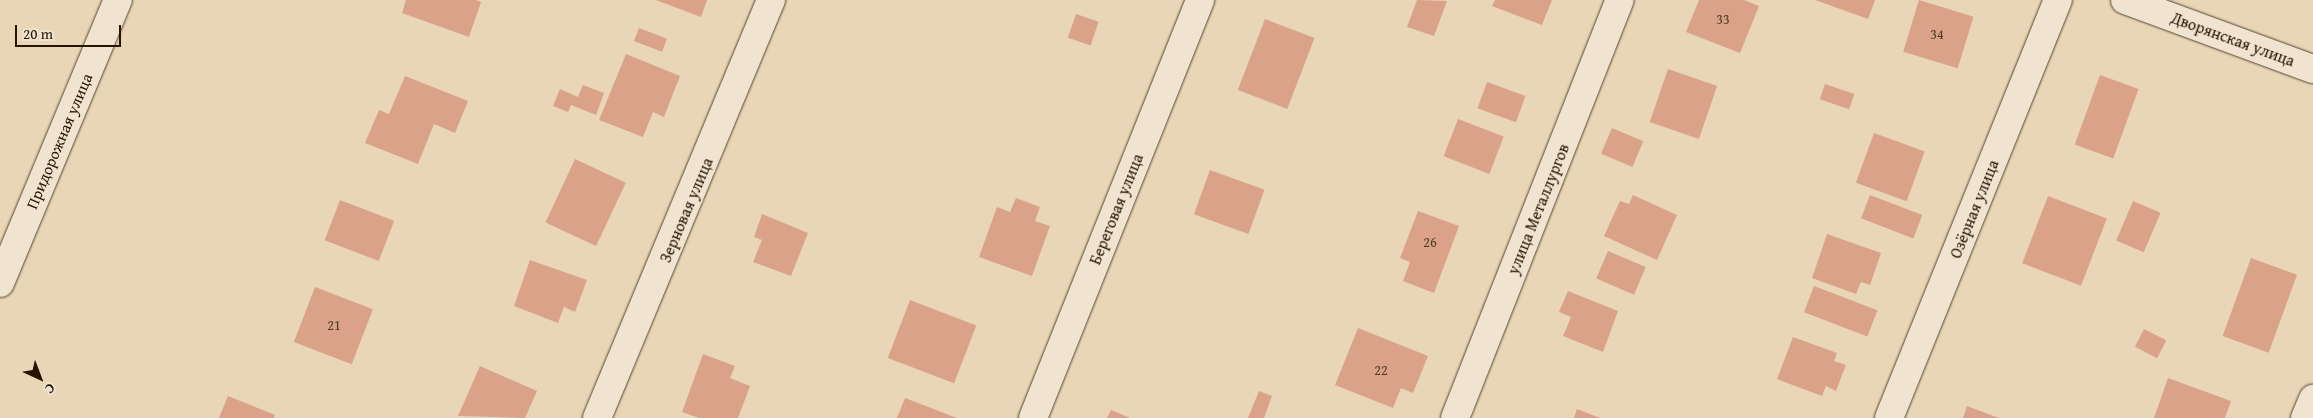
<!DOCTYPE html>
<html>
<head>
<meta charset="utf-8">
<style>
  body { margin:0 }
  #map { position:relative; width:2313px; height:418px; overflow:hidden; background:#e8d6b7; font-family:"Gentium Book Plus",serif }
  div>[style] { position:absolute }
  .building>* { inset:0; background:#daa389; transform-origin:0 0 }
  .roads { filter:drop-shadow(0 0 1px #56442e) drop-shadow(0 0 1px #56442e) }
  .minor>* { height:28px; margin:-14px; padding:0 14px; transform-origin:14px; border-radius:14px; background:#f0e4d0 }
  span { translate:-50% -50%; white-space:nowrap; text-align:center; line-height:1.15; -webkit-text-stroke:4px #f0e4d0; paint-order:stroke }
  .number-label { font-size:14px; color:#533823 }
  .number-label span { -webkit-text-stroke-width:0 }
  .street-label { font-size:16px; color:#261401 }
  .north { position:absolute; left:15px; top:353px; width:50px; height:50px; -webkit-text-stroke:4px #f0e4d0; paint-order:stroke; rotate:137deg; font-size:14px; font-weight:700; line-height:20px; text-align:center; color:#261401 }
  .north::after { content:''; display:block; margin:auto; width:18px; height:22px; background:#261401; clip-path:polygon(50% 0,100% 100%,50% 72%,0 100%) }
  .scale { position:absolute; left:15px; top:25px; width:106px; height:22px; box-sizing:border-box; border:2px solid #261401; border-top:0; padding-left:6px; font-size:15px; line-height:18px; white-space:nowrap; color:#261401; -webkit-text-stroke:4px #f0e4d0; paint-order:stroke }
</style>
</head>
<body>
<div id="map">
  <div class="building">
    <div style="clip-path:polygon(406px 0,476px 0,481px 2px,469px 37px,402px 13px)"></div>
    <div style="clip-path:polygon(656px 0,707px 0,701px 17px)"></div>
    <div style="clip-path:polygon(1417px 0,1447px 1px,1434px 36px,1407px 27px)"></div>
    <div style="clip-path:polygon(1495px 0,1552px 0,1542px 25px,1492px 6px)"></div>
    <div style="clip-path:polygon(1699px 0,1744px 0,1759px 6px,1740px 53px,1686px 32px)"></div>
    <div style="clip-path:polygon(1815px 0,1875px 0,1868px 19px)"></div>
    <div style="left:1919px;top:0;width:57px;height:54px;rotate:17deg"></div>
    <div style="left:1076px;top:14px;width:24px;height:25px;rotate:19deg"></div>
    <div style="left:1265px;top:19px;width:53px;height:76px;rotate:21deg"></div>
    <div style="left:639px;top:28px;width:30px;height:14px;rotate:21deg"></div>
    <div style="clip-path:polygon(626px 54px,680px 76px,664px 117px,653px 112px,643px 137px,599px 120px)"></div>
    <div style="left:1668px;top:69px;width:52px;height:56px;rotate:19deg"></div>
    <div style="left:2100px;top:75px;width:41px;height:74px;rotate:20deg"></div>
    <div style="clip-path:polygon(405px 76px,468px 101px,455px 133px,434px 124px,418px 164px,365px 143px,379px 110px,389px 114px)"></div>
    <div style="left:1487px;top:82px;width:41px;height:28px;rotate:20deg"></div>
    <div style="left:1825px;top:84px;width:31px;height:16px;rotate:19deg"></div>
    <div style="clip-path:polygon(583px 85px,604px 93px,596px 115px,571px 105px,568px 112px,553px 106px,560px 89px,578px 97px)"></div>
    <div style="left:1458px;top:119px;width:49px;height:40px;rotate:21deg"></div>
    <div style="left:1612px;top:128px;width:34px;height:28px;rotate:23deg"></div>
    <div style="left:1874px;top:133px;width:54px;height:53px;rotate:20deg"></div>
    <div style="left:575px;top:159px;width:56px;height:70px;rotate:25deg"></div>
    <div style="left:1210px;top:170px;width:58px;height:47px;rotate:20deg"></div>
    <div style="clip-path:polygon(1633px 195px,1677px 215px,1657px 260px,1604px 236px,1620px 201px,1629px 204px)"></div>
    <div style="left:1870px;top:195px;width:56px;height:25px;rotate:21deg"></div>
    <div style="left:2048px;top:196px;width:63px;height:72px;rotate:21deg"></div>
    <div style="clip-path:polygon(1016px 198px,1040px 207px,1035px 221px,1050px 226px,1032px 276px,979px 257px,997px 207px,1010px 212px)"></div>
    <div style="left:340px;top:200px;width:58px;height:43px;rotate:21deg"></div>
    <div style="left:2133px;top:201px;width:30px;height:43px;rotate:23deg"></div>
    <div style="clip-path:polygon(1418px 211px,1459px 226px,1434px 293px,1403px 281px,1410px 262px,1400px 258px)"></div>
    <div style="clip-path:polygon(762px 214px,808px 233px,791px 276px,753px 262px,762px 240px,754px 237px)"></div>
    <div style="clip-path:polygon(1827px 234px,1881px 253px,1870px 285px,1861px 282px,1856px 294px,1812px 278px)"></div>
    <div style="left:1608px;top:251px;width:41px;height:30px;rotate:23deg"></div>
    <div style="left:2251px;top:258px;width:49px;height:83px;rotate:20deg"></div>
    <div style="clip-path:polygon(530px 260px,587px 280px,575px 312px,564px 307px,558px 323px,514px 306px)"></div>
    <div style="left:1814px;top:286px;width:68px;height:28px;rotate:21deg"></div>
    <div style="left:315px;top:287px;width:62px;height:59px;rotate:21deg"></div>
    <div style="clip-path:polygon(1568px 291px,1618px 311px,1603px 352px,1563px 336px,1571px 317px,1559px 312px)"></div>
    <div style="left:910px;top:300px;width:71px;height:62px;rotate:21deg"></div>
    <div style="clip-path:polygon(1358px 328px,1428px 356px,1413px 393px,1401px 388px,1393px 408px,1335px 385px)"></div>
    <div style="left:2144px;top:329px;width:25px;height:20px;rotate:27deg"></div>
    <div style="clip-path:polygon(1793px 337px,1837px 353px,1834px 361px,1846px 365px,1836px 391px,1826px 386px,1822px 396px,1777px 379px)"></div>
    <div style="clip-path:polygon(703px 354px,735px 366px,730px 378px,750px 386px,738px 418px,699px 418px,682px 412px)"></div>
    <div style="clip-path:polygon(480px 366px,537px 391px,525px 418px,458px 416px)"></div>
    <div style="clip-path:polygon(2168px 378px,2231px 401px,2225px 418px,2154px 418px)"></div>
    <div style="clip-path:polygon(1259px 391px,1272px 396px,1264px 418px,1248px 418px)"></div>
    <div style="clip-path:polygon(228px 396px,275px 415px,274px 418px,219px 418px)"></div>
    <div style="clip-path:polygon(905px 398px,957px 418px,897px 418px)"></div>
    <div style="clip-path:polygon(1967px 406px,1999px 418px,1963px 418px)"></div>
    <div style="clip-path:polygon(1577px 409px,1600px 418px,1574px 418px)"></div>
    <div style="clip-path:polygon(1111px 410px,1130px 418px,1107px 418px)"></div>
  </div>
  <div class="roads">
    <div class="minor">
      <div style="left:2125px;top:0;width:200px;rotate:20.2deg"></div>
      <div style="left:0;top:283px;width:307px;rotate:-67.4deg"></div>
      <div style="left:597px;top:418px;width:453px;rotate:-67.4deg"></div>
      <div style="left:1033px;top:418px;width:450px;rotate:-68.2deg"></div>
      <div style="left:1455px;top:418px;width:449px;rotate:-68.5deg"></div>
      <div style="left:1889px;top:418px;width:451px;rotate:-68deg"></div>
      <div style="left:2305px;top:418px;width:21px;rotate:-67deg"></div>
    </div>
  </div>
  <div class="number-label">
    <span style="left:1723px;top:19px">33</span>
    <span style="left:1937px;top:34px">34</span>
    <span style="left:1430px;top:242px">26</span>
    <span style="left:334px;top:325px">21</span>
    <span style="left:1381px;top:370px">22</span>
  </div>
  <div class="street-label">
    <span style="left:2233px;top:39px;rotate:20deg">Дворянская улица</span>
    <span style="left:59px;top:141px;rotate:-67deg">Придорожная улица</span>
    <span style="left:1116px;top:209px;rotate:-68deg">Береговая улица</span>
    <span style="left:1538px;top:209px;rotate:-68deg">улица Металлургов</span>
    <span style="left:1974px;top:209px;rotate:-68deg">Озёрная улица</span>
    <span style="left:686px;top:210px;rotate:-67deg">Зерновая улица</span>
  </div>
  <div class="north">С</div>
  <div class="scale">20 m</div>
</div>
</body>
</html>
